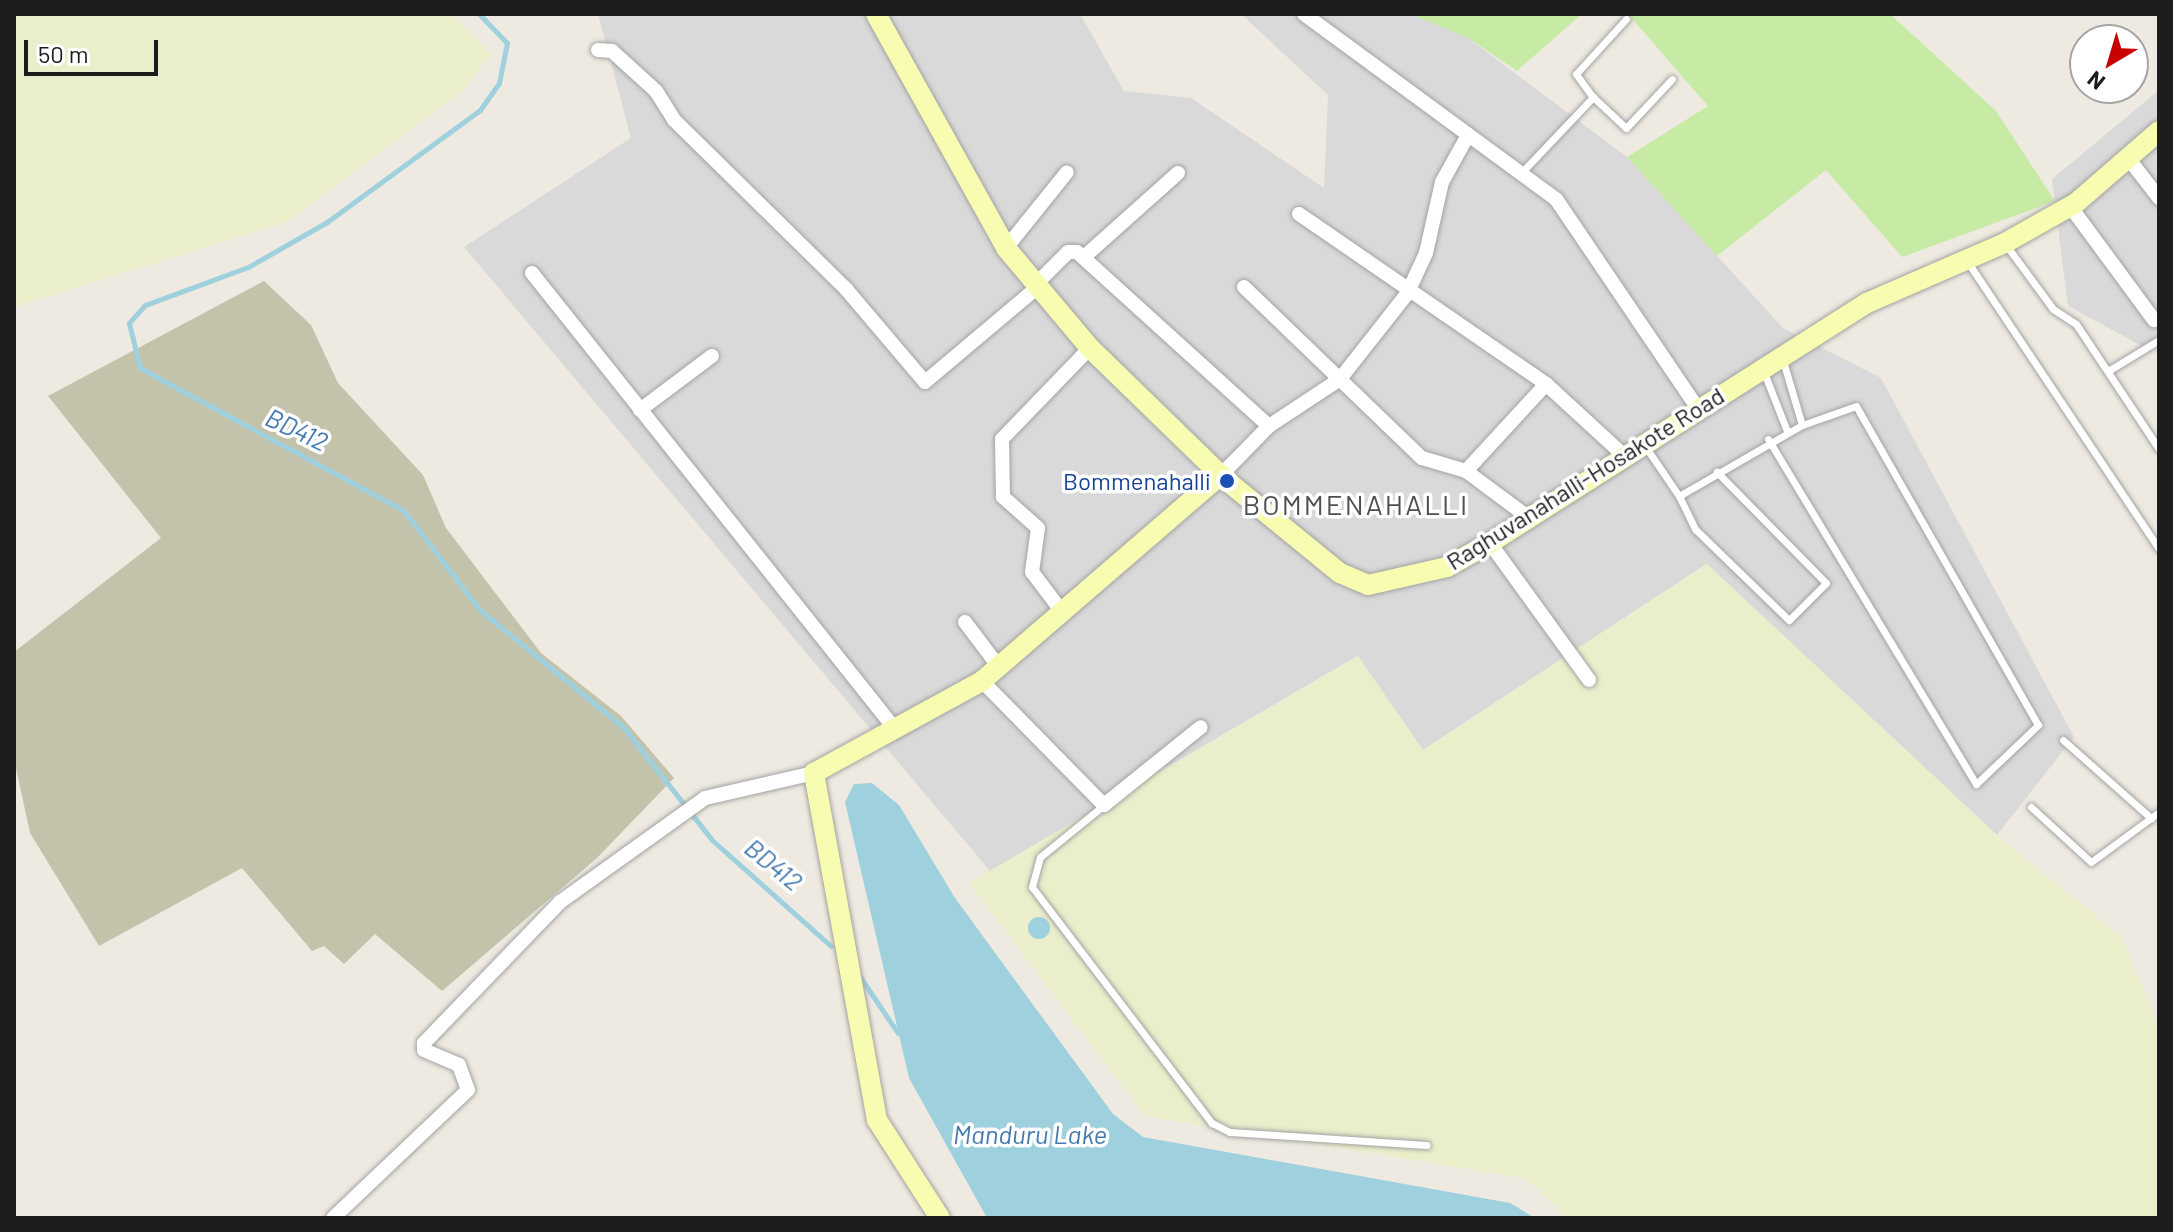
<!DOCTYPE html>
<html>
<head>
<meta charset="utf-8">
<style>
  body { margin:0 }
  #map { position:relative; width:2173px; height:1232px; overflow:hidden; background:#eeeae1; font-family:Barlow,sans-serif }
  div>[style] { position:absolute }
  .residential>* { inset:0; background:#dad9d9 }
  .construction>* { inset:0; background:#c3c3ac }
  .farmland>* { inset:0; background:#ebeecb }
  .grass>* { inset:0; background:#c7eba4 }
  .water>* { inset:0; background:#9fd0de }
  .round { border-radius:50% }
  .stream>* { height:5px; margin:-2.5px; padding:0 2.5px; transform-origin:2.5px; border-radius:2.5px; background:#9fd0de }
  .roads { filter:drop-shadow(0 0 2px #a3a3a3) drop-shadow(0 0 2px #a3a3a3) }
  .lane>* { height:7px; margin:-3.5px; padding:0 3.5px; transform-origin:3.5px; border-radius:3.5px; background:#fff }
  .street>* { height:14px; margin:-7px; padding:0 7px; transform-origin:7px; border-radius:7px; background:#fff }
  .secondary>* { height:20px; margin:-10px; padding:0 10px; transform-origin:10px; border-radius:10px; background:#f8fcb1 }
  .dots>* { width:22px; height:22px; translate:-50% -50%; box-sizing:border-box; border:4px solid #fff; border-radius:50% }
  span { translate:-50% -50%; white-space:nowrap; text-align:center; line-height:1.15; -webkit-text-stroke:7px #fff; paint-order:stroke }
  .street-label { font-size:24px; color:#1c1c1c }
  .transit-label { font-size:24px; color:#164399 }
  .right { translate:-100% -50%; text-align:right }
  .water-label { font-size:26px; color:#457aaf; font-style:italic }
  .quarter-label { font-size:28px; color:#4f4f4f; letter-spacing:2px }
  .frame { position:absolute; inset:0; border:16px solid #1c1c1c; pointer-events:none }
  .north { position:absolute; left:2069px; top:24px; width:80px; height:80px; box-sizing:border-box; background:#fff; border:2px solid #a4a4a4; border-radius:50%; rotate:218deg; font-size:22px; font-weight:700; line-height:32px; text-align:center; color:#1c1c1c }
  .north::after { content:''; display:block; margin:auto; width:28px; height:36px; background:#c80000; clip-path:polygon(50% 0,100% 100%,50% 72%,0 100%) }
  .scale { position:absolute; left:24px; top:40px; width:134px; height:36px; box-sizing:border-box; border:4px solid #1c1c1c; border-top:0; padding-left:10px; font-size:24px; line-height:28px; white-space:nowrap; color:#1c1c1c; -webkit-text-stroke:6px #fff; paint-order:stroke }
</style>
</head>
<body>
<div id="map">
  <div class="residential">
    <div style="clip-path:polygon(598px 14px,1080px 14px,1124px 91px,1191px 98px,1324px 188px,1328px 95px,1241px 14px,1411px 14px,1468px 38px,1627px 157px,1783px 328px,1881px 378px,2074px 737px,1997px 835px,1706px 564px,1423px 750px,1357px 656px,990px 871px,464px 247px,631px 138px)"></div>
    <div style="clip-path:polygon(2159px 90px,2159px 337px,2144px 347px,2068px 306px,2052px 179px)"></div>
  </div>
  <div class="construction">
    <div style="clip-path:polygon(264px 281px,311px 325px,338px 383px,423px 475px,446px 528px,541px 653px,621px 716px,674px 778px,597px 858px,442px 991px,375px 934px,344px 964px,324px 946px,312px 951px,242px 868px,99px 946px,30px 833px,14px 759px,14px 652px,161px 538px,48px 396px)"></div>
  </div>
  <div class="farmland">
    <div style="clip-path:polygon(14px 14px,451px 14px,491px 54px,462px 92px,286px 222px,14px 307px)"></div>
    <div style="clip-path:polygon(1707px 564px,1997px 835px,2122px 938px,2159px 1027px,2159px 1218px,1567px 1218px,1527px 1179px,1145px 1116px,969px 883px,1358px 656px,1423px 750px)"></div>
  </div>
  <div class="grass">
    <div style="clip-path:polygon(1411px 14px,1582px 14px,1517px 71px,1468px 38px)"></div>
    <div style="clip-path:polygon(1628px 14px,1890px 14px,1996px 111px,2055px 201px,1902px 257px,1826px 170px,1717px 256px,1627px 157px,1708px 106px)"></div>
  </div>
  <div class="water">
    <div style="clip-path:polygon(872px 783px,899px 805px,955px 898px,1113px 1114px,1143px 1137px,1510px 1203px,1535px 1218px,987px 1218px,909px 1078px,845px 802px,854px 784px)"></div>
    <div class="round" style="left:1028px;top:917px;width:22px;height:22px"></div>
  </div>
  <div class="stream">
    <div style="left:479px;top:14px;width:40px;rotate:46deg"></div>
    <div style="left:507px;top:43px;width:41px;rotate:101.3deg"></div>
    <div style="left:499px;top:83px;width:33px;rotate:125deg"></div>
    <div style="left:480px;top:110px;width:190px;rotate:143.8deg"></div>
    <div style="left:327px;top:222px;width:91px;rotate:150.3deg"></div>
    <div style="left:248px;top:267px;width:110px;rotate:159.7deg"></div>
    <div style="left:145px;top:305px;width:24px;rotate:132deg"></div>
    <div style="left:129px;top:323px;width:46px;rotate:76.3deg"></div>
    <div style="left:140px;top:368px;width:300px;rotate:28.4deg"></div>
    <div style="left:404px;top:511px;width:125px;rotate:52.5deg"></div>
    <div style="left:480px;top:610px;width:186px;rotate:39.3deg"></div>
    <div style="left:624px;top:728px;width:142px;rotate:51.8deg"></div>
    <div style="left:712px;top:840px;width:159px;rotate:41.7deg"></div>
    <div style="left:858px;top:974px;width:71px;rotate:55.9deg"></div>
  </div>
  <div class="roads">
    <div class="lane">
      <div style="left:1626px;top:19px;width:74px;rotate:132.3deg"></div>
      <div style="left:1576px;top:74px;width:29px;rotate:54deg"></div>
      <div style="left:1593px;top:97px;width:45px;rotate:43.2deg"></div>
      <div style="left:1626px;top:128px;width:67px;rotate:-46.8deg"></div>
      <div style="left:1521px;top:173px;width:105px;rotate:-46.5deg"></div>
      <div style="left:2006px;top:245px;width:79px;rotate:53.7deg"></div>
      <div style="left:2053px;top:309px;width:27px;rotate:33deg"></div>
      <div style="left:2076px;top:324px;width:150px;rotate:56.4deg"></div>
      <div style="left:1967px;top:261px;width:346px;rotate:56.3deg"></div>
      <div style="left:1763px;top:370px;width:66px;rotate:68.5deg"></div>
      <div style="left:2108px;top:371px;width:60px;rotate:-31.3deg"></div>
      <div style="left:1768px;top:439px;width:403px;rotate:58.9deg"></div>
      <div style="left:1976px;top:784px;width:86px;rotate:-43.6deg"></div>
      <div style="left:2038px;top:725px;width:367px;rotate:-119.7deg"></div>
      <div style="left:1856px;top:406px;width:57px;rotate:160.6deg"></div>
      <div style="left:1802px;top:425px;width:67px;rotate:-106.5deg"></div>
      <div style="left:1645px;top:446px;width:60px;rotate:55.8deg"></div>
      <div style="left:1679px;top:496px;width:142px;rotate:-30deg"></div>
      <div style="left:1679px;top:496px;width:37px;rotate:64deg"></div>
      <div style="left:1695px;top:529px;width:131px;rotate:44.1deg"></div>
      <div style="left:1789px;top:620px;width:52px;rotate:-45deg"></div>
      <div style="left:1826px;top:583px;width:156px;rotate:-134.5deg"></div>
      <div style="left:2063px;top:740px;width:118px;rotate:41.6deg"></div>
      <div style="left:1104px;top:805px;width:82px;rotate:140.9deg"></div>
      <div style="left:1040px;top:857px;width:31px;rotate:105deg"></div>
      <div style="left:1032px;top:887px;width:297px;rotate:52.7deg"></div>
      <div style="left:1212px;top:1123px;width:20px;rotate:27deg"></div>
      <div style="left:1230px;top:1132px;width:197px;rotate:3.8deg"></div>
      <div style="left:2031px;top:807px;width:81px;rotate:42.5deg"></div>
      <div style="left:2091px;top:862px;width:84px;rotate:-36.3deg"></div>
    </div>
    <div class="street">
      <div style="left:1304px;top:14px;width:313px;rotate:36.3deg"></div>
      <div style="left:1556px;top:199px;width:251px;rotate:55.9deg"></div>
      <div style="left:598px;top:50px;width:14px;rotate:4deg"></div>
      <div style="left:612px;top:51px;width:59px;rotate:42.3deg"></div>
      <div style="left:656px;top:91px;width:34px;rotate:58deg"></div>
      <div style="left:674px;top:120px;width:241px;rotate:44.5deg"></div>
      <div style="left:846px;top:289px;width:122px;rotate:49.7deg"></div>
      <div style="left:925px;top:382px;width:148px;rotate:-40.1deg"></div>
      <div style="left:2128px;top:158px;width:51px;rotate:52.2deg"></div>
      <div style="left:2070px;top:206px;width:142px;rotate:53.6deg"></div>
      <div style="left:1299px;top:214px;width:300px;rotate:34.5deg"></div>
      <div style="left:1546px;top:384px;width:103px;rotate:42.6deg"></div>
      <div style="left:1006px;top:248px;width:97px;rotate:-51.2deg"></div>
      <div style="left:1084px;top:257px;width:126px;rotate:-41.8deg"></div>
      <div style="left:532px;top:273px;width:583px;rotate:51.48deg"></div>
      <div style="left:1036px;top:284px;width:45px;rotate:-45deg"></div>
      <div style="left:1068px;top:252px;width:9px"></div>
      <div style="left:1077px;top:252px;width:259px;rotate:42.2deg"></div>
      <div style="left:1244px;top:287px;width:247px;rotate:43.9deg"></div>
      <div style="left:1422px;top:458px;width:46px;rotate:16.5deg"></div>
      <div style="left:1466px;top:471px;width:79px;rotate:36.7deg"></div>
      <div style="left:640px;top:410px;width:90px;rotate:-36.9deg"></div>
      <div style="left:1466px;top:471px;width:118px;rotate:-47.4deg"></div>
      <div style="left:1221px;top:475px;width:69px;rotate:-45.6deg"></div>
      <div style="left:1269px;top:426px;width:85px;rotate:-33.5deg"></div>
      <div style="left:1340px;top:379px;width:108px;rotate:-51.8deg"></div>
      <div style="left:1407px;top:294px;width:45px;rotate:-65.1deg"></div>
      <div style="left:1426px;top:253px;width:73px;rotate:-77.3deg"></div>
      <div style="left:1442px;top:182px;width:54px;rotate:-61deg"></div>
      <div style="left:1490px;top:543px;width:169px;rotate:54.1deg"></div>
      <div style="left:1063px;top:613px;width:51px;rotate:-127.1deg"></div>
      <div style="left:1032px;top:572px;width:44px;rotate:-82.2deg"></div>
      <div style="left:1038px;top:528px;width:47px;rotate:-138.5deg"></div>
      <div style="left:1003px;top:497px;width:58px;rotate:-91deg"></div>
      <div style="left:1002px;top:439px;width:127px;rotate:-46deg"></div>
      <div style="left:965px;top:622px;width:56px;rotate:52.9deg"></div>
      <div style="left:982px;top:681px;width:174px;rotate:45.5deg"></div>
      <div style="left:1104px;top:805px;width:124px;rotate:-38.8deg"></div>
      <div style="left:333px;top:1218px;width:186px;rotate:-43.5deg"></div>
      <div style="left:468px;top:1090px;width:27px;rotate:-110deg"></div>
      <div style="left:459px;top:1065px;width:38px;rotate:-157deg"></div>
      <div style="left:424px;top:1050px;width:7px;rotate:-90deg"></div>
      <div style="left:424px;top:1043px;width:196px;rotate:-46deg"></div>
      <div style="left:560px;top:902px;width:178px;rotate:-35.6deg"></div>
      <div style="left:705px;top:798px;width:112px;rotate:-12.9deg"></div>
    </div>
    <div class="secondary">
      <div style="left:876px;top:14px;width:268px;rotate:60.9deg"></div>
      <div style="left:1006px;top:248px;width:131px;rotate:50deg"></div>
      <div style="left:1090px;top:348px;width:191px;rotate:44.2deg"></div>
      <div style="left:1227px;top:481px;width:146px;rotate:39.2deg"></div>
      <div style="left:1340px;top:573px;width:30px;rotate:23deg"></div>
      <div style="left:1368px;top:585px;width:81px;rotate:-12.8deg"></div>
      <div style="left:1447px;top:567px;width:49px;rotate:-29.2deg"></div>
      <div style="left:1490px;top:543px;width:447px;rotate:-32.5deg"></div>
      <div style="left:1867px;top:303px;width:150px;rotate:-23.5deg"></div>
      <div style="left:2005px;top:243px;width:81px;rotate:-29.4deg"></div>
      <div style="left:2076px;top:203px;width:110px;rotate:-40.9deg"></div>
      <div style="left:940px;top:1218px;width:117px;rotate:-122.7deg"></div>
      <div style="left:877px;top:1120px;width:353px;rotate:-100.3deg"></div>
      <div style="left:814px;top:773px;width:192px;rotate:-28.7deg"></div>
      <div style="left:982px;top:681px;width:316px;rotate:-40.8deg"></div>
    </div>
  </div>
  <div class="dots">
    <div style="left:1227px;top:481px;background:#1a4fb4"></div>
  </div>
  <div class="street-label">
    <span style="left:1585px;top:478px;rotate:-32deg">Raghuvanahalli-Hosakote Road</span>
  </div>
  <div class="transit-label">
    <span class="right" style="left:1211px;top:481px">Bommenahalli</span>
  </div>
  <div class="water-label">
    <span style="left:297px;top:429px;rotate:25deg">BD412</span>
    <span style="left:774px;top:864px;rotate:39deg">BD412</span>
    <span style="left:1030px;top:1134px">Manduru Lake</span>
  </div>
  <div class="quarter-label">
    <span style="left:1356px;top:504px">BOMMENAHALLI</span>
  </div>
  <div class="frame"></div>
  <div class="north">N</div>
  <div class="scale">50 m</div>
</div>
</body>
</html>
